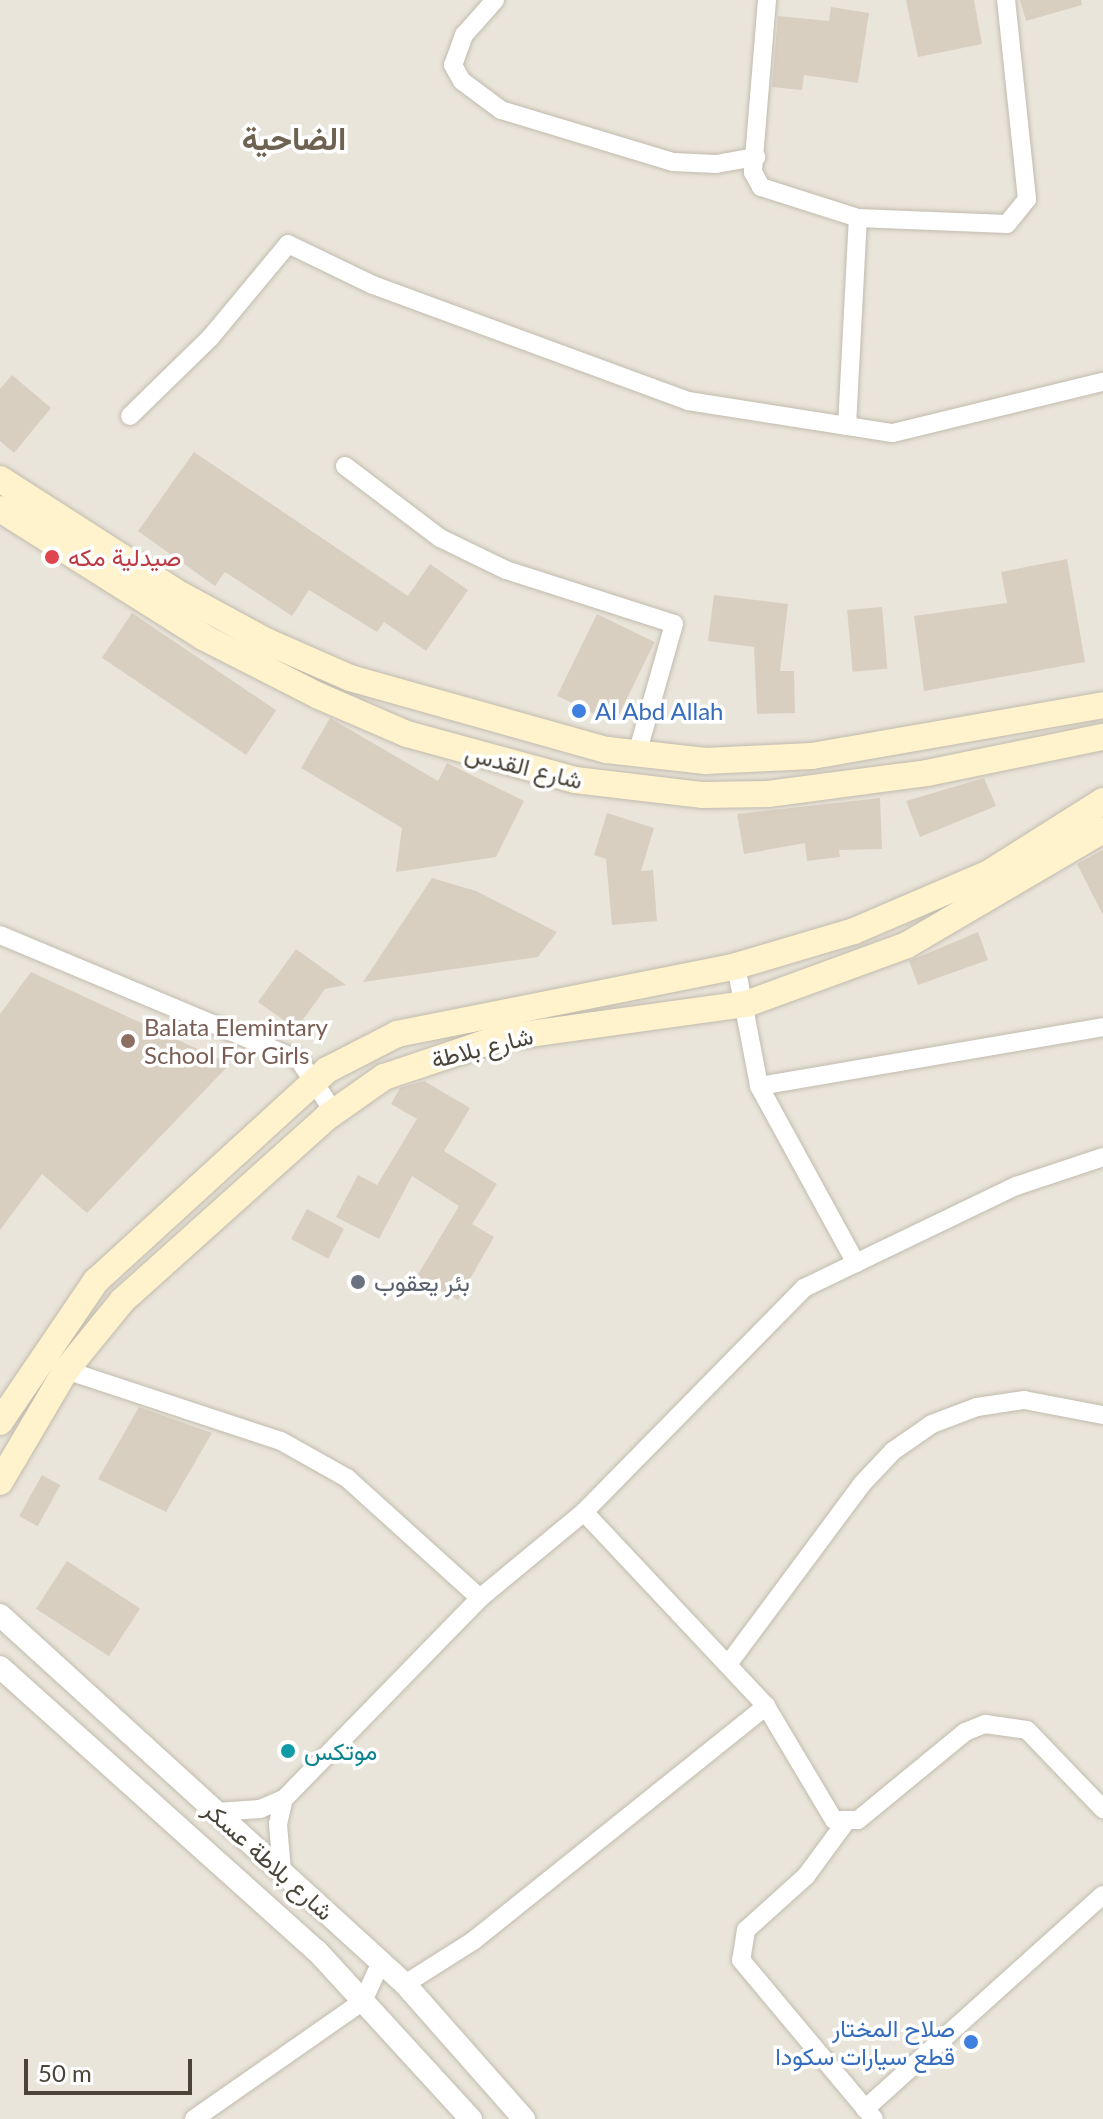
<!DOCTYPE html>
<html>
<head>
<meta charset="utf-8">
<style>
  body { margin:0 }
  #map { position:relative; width:1103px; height:2119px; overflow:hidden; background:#f6f3ec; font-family:Lato,Vazirmatn,sans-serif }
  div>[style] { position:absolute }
  .residential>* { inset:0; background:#eae5da; transform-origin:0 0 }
  .building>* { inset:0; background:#d8cfc1; transform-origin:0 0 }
  .roads { filter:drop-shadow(0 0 2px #c2bbae) drop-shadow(0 0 2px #c2bbae) }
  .minor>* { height:18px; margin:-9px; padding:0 9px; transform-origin:9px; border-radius:9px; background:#fff }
  .tertiary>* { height:22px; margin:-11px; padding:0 11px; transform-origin:11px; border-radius:11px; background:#fff }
  .secondary>* { height:26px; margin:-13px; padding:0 13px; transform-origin:13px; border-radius:13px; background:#fff3cd }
  .dots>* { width:22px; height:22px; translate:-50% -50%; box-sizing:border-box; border:4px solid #fff; border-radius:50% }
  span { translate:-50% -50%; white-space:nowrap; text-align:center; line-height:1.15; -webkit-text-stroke:7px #fff; paint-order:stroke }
  .health-label { font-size:24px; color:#be3a42 }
  .left { translate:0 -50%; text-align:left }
  .shop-label { font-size:24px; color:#366cbe }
  .right { translate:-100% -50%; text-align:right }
  .street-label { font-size:24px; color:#4b4439 }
  .education-label { font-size:24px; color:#785e54 }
  .worship-label { font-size:24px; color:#5b616d }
  .culture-label { font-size:24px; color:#0d838f }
  .district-label { font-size:32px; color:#6e6250; font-weight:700 }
  .scale { position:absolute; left:24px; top:2059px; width:168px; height:36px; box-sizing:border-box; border:4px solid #4b4439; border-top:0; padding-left:10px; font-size:24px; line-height:28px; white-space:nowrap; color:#4b4439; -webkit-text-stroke:6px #fff; paint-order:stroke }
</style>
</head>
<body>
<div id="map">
  <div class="residential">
    <div style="left:0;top:0;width:1103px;height:2119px"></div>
  </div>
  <div class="building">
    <div style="clip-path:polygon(906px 0,974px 0,982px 44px,918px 57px)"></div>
    <div style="clip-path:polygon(1020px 0,1081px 0,1082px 5px,1026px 21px)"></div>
    <div style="clip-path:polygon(831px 7px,869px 13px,858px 83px,804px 75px,802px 90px,772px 87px,778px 16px,829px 21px)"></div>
    <div style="clip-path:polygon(12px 375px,51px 408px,14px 453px,0 441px,0 389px)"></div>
    <div style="clip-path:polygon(194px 452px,408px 596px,430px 564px,468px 590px,426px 651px,384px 622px,377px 632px,309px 590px,292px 616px,225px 572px,215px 586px,138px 531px)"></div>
    <div style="clip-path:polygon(1067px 559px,1085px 662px,924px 691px,914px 616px,1007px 603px,1001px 572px)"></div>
    <div style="clip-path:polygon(714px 595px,788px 604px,780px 671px,794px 671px,795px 713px,757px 714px,754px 647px,708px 641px)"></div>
    <div style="left:882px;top:607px;width:62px;height:35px;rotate:85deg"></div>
    <div style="left:132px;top:613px;width:174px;height:54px;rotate:34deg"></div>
    <div style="left:597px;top:614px;width:64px;height:91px;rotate:26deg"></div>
    <div style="clip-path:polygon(330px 718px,438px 781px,447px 763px,524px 801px,496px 857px,396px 872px,402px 828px,301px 768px)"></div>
    <div style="clip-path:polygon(984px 778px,996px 806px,920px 837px,906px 801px)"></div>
    <div style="clip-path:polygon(880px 798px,882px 849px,839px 850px,840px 857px,807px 861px,805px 843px,744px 854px,737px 814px)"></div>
    <div style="clip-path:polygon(607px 813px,654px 828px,641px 871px,653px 870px,657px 921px,612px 925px,606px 859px,594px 855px)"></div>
    <div style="clip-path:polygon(1103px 850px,1103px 915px,1077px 864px)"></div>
    <div style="clip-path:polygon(432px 878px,476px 891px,557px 932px,538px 957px,363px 982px)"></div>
    <div style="clip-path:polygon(978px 932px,988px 960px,918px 985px,909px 961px)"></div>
    <div style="clip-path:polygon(296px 949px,346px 985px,325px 989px,296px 1029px,258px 1002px)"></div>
    <div style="clip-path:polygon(31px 972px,230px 1064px,87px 1213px,42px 1174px,0 1230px,0 1014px)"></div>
    <div style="clip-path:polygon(424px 1081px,470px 1108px,444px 1151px,497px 1184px,472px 1224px,494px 1237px,458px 1300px,417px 1276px,459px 1206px,412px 1176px,379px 1239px,336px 1217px,358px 1175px,377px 1185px,417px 1119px,391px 1104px,400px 1088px)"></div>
    <div style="left:307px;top:1209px;width:42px;height:34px;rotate:28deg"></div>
    <div style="clip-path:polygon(139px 1407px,212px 1433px,166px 1512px,98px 1479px)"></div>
    <div style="left:42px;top:1475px;width:21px;height:47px;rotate:29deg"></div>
    <div style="left:67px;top:1561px;width:87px;height:57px;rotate:33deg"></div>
  </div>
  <div class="roads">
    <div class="minor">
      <div style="left:495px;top:0;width:47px;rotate:131.5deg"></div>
      <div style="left:464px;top:35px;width:32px;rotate:110deg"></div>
      <div style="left:453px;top:65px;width:18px;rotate:61deg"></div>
      <div style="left:462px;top:81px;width:49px;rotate:36.6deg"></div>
      <div style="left:501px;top:110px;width:180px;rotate:16.8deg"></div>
      <div style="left:673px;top:162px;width:43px;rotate:2.7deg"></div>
      <div style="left:716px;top:164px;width:41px;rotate:-9.9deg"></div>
      <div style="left:767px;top:0;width:173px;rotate:94.7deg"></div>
      <div style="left:753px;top:172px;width:17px;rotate:62deg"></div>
      <div style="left:761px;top:187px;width:102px;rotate:17.7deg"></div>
      <div style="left:858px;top:218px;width:149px;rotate:2.3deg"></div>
      <div style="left:1007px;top:224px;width:32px;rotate:-51deg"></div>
      <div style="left:1027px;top:199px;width:200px;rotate:-96deg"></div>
      <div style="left:130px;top:416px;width:112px;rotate:-44.3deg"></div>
      <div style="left:210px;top:338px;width:122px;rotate:-50.3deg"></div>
      <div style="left:288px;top:244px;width:94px;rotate:25.8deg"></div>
      <div style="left:373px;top:285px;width:336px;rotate:20.2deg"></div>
      <div style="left:688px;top:401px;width:207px;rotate:8.9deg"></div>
      <div style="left:893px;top:433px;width:216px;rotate:-13.7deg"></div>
      <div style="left:847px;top:426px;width:208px;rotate:-87deg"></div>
      <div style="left:345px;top:466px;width:119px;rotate:37.2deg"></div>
      <div style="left:440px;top:538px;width:73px;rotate:25.9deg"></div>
      <div style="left:506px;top:570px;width:176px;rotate:17.8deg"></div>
      <div style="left:674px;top:624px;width:135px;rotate:105.9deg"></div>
      <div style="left:0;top:935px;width:324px;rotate:22.7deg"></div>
      <div style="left:299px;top:1060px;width:63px;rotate:56.1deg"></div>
      <div style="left:736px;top:966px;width:122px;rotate:79.1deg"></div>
      <div style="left:759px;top:1086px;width:202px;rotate:61.3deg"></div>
      <div style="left:759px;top:1086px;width:349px;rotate:-9.7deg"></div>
      <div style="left:66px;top:1370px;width:226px;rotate:18.3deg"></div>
      <div style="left:281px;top:1441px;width:76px;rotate:29.3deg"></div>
      <div style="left:347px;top:1478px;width:179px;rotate:42.1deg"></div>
      <div style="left:584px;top:1512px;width:266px;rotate:46.8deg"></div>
      <div style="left:766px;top:1706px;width:133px;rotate:59.2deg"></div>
      <div style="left:834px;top:1820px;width:24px"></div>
      <div style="left:858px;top:1820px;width:139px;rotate:-39.4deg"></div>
      <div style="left:965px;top:1732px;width:22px;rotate:-22deg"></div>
      <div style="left:985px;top:1724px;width:42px;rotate:8.1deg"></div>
      <div style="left:1027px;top:1730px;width:110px;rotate:46.1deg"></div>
      <div style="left:729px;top:1663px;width:222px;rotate:-53.4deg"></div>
      <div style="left:861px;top:1485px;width:47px;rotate:-46.7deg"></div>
      <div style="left:893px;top:1451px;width:47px;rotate:-34.7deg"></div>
      <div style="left:932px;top:1424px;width:48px;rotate:-20.7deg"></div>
      <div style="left:977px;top:1407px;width:48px;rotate:-8.5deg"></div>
      <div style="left:1024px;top:1400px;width:80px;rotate:10.8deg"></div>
      <div style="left:217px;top:1812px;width:43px;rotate:-4deg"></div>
      <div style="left:260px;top:1809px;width:26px;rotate:-23deg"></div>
      <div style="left:284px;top:1799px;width:281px;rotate:-45.7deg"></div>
      <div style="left:480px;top:1598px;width:135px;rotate:-39.6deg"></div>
      <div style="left:584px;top:1512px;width:314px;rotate:-45.5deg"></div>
      <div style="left:804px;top:1288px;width:235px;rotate:-25.7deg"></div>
      <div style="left:1016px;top:1186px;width:92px;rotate:-18.4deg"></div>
      <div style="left:845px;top:1823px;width:66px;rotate:126.3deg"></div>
      <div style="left:806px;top:1876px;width:81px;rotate:138deg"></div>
      <div style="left:746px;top:1930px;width:30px;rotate:99deg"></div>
      <div style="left:741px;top:1960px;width:207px;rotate:50.1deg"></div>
      <div style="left:282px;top:1871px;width:47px;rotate:-94.9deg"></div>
      <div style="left:278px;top:1824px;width:26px;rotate:-77deg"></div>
      <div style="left:405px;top:1984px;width:80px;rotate:-32.3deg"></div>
      <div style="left:473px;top:1941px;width:376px;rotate:-38.7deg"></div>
      <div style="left:865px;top:2109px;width:320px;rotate:-42deg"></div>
      <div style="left:194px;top:2119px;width:206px;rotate:-34.9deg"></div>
      <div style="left:363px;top:2001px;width:43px;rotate:-65.2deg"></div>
    </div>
    <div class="tertiary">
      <div style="left:0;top:1615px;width:548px;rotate:42.34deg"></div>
      <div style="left:405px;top:1984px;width:180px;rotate:48.6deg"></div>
      <div style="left:0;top:1667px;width:426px;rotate:41.9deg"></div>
      <div style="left:317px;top:1951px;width:228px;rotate:47.5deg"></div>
    </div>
    <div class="secondary">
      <div style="left:0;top:479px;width:215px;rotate:32.7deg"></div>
      <div style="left:181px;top:595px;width:99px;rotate:28.4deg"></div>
      <div style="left:268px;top:642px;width:90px;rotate:23.7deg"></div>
      <div style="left:350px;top:678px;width:267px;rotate:15.7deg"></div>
      <div style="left:607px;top:750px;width:99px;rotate:6.4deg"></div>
      <div style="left:705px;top:761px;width:107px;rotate:-2.7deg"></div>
      <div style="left:812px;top:756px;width:295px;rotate:-9.9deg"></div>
      <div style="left:0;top:509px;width:240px;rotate:32.2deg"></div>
      <div style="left:203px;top:637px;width:130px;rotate:27deg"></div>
      <div style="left:319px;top:696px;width:96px;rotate:23.4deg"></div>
      <div style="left:407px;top:734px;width:174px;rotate:15.3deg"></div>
      <div style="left:575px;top:780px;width:129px;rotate:6.7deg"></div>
      <div style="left:703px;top:795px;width:65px;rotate:-0.9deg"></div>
      <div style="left:768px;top:794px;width:160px;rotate:-7.5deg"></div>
      <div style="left:927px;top:773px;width:180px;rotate:-11.6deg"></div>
      <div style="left:0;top:1422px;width:171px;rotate:-55.8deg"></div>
      <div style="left:96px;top:1281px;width:313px;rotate:-42.4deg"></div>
      <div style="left:327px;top:1070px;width:79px;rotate:-27.2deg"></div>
      <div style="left:397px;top:1034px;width:346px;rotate:-11.3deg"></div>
      <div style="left:736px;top:966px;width:123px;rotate:-16.5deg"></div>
      <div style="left:854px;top:931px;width:147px;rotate:-23.2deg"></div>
      <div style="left:989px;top:873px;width:135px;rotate:-32.3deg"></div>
      <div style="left:0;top:1482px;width:130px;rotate:-59.5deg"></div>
      <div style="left:66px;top:1370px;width:89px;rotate:-50.9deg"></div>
      <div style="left:122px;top:1301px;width:275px;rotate:-41.9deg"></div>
      <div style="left:327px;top:1117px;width:70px;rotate:-35.1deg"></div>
      <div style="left:384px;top:1077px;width:122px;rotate:-18.6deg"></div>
      <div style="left:500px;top:1038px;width:248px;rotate:-7.9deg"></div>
      <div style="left:746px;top:1004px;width:171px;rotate:-20.1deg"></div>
      <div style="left:907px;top:945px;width:227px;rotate:-30.4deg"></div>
    </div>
  </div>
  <div class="dots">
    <div style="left:52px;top:557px;background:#e0444e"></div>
    <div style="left:579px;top:711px;background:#3f7fe0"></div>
    <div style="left:128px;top:1041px;background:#8d6e63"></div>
    <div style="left:358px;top:1282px;background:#6b7280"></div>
    <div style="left:288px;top:1751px;background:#0f9aa8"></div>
    <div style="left:971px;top:2042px;background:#3f7fe0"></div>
  </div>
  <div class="health-label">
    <span class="left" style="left:68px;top:557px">صيدلية مكه</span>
  </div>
  <div class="shop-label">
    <span class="left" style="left:595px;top:711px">Al Abd Allah</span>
    <span class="right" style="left:955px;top:2042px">صلاح المختار<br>قطع سيارات سكودا</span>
  </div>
  <div class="street-label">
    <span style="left:524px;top:766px;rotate:14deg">شارع القدس</span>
    <span style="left:482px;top:1047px;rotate:-14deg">شارع بلاطة</span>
    <span style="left:269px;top:1860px;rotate:42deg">شارع بلاطة عسكر</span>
  </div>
  <div class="education-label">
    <span class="left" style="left:144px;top:1041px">Balata Elemintary<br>School For Girls</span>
  </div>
  <div class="worship-label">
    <span class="left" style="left:374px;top:1282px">بئر يعقوب</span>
  </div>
  <div class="culture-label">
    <span class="left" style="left:304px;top:1751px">موتكس</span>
  </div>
  <div class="district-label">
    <span style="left:294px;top:138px">الضاحية</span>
  </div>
  <div class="scale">50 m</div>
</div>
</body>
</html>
